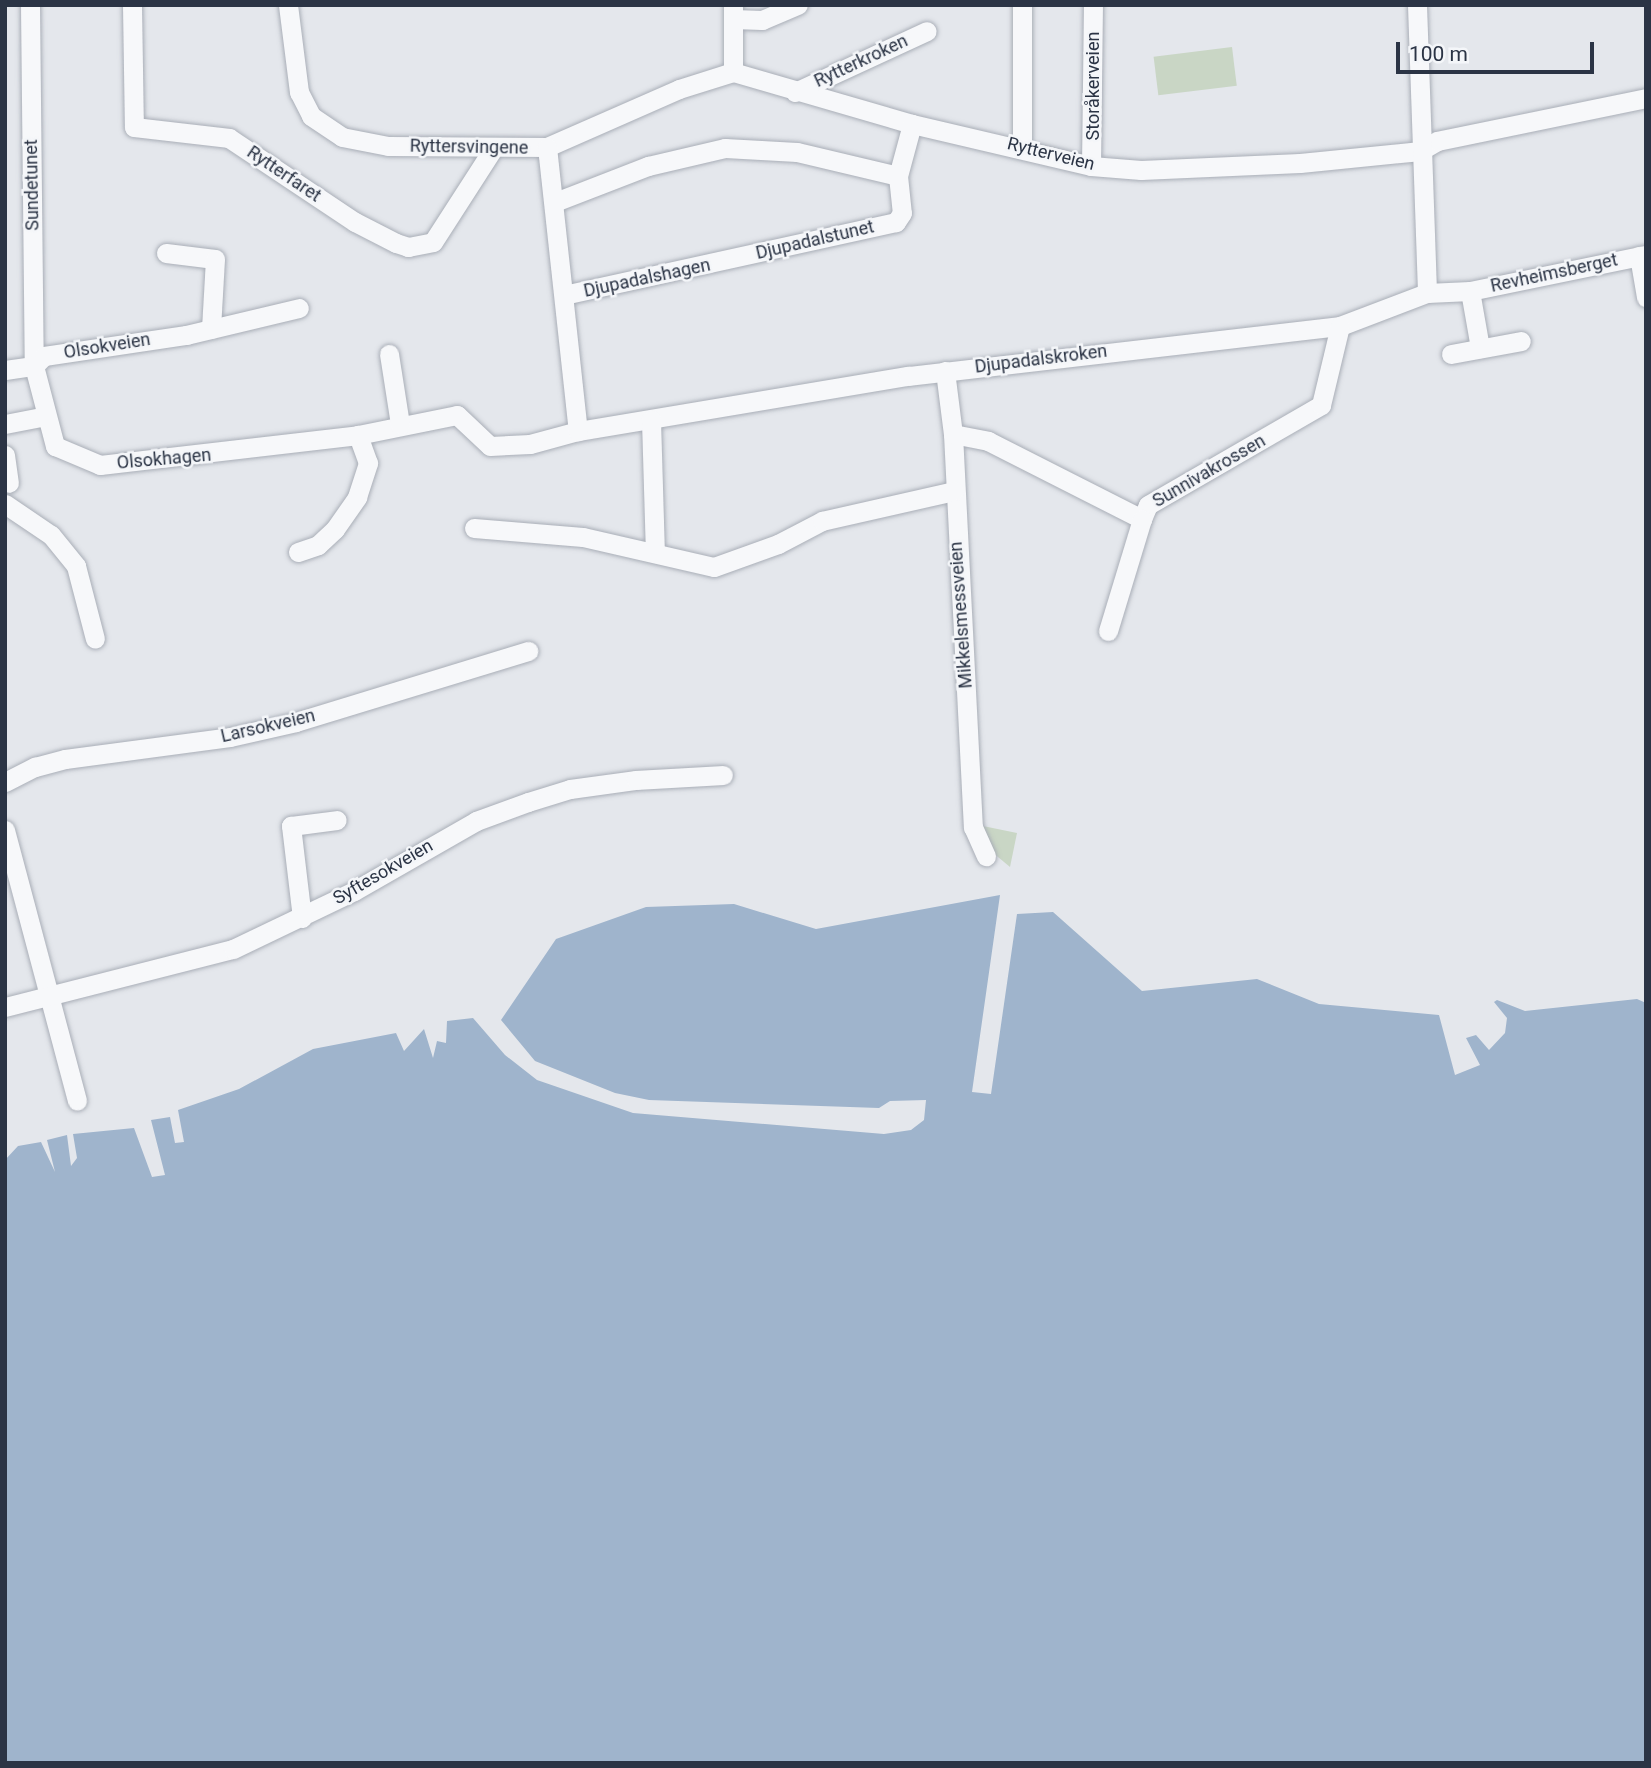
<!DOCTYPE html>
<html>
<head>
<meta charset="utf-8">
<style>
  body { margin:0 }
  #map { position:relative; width:1651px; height:1768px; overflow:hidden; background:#e4e7ec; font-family:Roboto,sans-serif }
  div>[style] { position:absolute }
  .green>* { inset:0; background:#c9d6c5; transform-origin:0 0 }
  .water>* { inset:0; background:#9fb4cc }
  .roads { filter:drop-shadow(0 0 2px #a9aeb7) drop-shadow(0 0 2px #a9aeb7) }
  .minor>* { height:19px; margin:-9.5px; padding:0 9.5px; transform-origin:9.5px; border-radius:9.5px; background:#f7f8fa }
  span { translate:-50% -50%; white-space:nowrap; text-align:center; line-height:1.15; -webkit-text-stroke:5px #f4f6f9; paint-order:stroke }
  .street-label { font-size:18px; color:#2b3445 }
  .frame { position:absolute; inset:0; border:7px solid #2b3445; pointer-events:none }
  .scale { position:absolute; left:1396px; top:42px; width:198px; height:32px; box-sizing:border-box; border:4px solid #2b3445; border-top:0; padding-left:9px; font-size:21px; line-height:24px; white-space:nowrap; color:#2b3445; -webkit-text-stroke:5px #f4f6f9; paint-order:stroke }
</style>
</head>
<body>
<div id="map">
  <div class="green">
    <div style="left:1232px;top:47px;width:39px;height:79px;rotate:83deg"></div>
    <div style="clip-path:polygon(978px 825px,1017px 833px,1010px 867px,992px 852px)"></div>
  </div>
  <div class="water">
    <div style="clip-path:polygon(1000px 895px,972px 1092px,991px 1094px,1017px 914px,1053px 912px,1142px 991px,1257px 979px,1319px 1004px,1439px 1015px,1455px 1075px,1480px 1065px,1466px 1038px,1476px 1035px,1489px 1050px,1505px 1033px,1507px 1018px,1494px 1002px,1497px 1000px,1525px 1011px,1637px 999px,1646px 1003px,1646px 1763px,5px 1763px,5px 1160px,18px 1146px,41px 1142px,55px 1172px,47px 1140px,67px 1135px,71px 1166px,77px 1158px,73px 1134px,134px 1128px,152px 1177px,165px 1175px,151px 1120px,170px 1117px,175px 1143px,184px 1142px,178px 1110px,239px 1089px,313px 1049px,396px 1033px,404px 1051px,424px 1029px,433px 1058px,437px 1041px,446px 1043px,447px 1021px,473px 1018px,505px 1055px,537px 1080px,633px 1113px,884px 1134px,911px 1130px,924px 1120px,926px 1100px,890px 1101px,879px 1108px,649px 1100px,615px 1093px,535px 1061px,501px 1020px,556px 939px,646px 907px,734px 904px,816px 929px)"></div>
  </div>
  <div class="roads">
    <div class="minor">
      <div style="left:30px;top:5px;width:361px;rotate:89.4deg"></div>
      <div style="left:34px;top:366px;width:83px;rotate:75.3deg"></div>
      <div style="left:55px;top:446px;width:49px;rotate:22.9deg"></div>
      <div style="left:100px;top:465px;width:260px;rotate:-6.6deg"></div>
      <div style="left:358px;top:435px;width:101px;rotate:-11.4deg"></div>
      <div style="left:457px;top:415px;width:45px;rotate:43.2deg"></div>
      <div style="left:490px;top:446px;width:40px;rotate:-2.9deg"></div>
      <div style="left:530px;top:444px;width:50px;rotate:-15.2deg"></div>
      <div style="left:578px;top:431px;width:335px;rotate:-9.5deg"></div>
      <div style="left:908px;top:376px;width:435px;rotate:-6.6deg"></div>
      <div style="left:1340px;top:326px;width:93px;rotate:-20.8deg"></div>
      <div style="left:132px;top:5px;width:122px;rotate:89.1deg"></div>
      <div style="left:134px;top:127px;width:96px;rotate:6.6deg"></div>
      <div style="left:229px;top:138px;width:151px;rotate:33.7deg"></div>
      <div style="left:355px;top:222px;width:46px;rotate:27.1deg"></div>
      <div style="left:396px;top:243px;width:13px;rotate:18deg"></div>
      <div style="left:408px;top:247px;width:25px;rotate:-11deg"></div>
      <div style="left:433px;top:242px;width:111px;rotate:-57.2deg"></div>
      <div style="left:288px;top:5px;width:88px;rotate:82.8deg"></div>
      <div style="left:299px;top:92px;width:27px;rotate:63deg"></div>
      <div style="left:311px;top:116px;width:37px;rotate:34deg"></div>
      <div style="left:342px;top:137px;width:47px;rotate:11.1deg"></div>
      <div style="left:388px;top:146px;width:159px;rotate:0.4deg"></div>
      <div style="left:547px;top:147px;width:144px;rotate:-23.7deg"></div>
      <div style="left:679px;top:89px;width:57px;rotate:-17.5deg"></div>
      <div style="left:733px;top:72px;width:186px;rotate:16.2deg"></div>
      <div style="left:912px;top:124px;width:184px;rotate:13.2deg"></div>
      <div style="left:1091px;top:166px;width:50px;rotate:4.6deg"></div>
      <div style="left:1141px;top:170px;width:159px;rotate:-2.5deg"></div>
      <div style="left:1300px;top:163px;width:121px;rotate:-5.7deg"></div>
      <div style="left:1420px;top:151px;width:20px;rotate:-30deg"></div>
      <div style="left:1437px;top:141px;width:213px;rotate:-11.6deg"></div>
      <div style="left:1022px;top:5px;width:142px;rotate:90deg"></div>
      <div style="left:1417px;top:5px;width:288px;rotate:88deg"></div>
      <div style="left:733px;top:19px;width:29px;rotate:2deg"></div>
      <div style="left:762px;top:20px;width:39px;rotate:-23deg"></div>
      <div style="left:733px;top:72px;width:65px;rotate:-90deg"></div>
      <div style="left:795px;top:92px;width:145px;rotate:-24.8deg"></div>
      <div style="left:547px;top:147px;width:286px;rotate:83.8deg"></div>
      <div style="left:1091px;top:166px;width:161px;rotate:-89.3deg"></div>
      <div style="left:898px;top:176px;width:54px;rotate:-74.9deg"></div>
      <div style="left:555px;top:202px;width:100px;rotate:-21.2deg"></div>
      <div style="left:648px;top:166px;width:79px;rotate:-13.2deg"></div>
      <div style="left:725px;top:148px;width:72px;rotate:3.2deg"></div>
      <div style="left:797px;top:152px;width:104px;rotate:13.4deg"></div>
      <div style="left:898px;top:176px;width:37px;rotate:84deg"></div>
      <div style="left:902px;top:213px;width:11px;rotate:124deg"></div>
      <div style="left:896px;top:222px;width:339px;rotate:167.6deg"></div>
      <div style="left:166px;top:253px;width:49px;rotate:7deg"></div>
      <div style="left:215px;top:259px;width:70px;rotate:93.3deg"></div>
      <div style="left:1639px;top:256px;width:42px;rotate:80.3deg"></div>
      <div style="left:1470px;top:291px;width:58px;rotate:80deg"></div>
      <div style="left:1427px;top:293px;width:43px;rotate:-2.7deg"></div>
      <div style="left:1470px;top:291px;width:180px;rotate:-11.6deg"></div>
      <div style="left:389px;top:354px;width:71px;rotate:81.1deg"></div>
      <div style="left:1451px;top:354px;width:71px;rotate:-10.5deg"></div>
      <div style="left:5px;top:370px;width:29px;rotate:-8deg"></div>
      <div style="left:34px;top:366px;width:14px;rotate:-45deg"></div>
      <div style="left:44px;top:356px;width:144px;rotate:-8.4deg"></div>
      <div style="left:186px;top:335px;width:116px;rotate:-13.4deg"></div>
      <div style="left:945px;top:371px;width:64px;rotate:82.8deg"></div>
      <div style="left:953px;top:434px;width:394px;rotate:87.1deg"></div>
      <div style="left:973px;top:827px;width:32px;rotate:66deg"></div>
      <div style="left:651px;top:420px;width:131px;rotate:88.3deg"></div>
      <div style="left:5px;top:424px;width:42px;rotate:-11deg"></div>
      <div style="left:953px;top:434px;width:36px;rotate:11deg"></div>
      <div style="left:988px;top:441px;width:173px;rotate:26.9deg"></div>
      <div style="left:1142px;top:519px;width:15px;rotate:-67deg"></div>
      <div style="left:1148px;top:505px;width:200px;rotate:-30deg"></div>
      <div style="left:1321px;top:405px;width:81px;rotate:-76.5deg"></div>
      <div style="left:5px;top:455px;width:28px;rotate:82deg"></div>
      <div style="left:5px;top:504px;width:55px;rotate:34deg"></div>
      <div style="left:51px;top:535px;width:40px;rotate:51deg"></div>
      <div style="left:76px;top:566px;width:75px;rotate:75.4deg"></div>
      <div style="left:474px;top:528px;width:109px;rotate:4.7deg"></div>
      <div style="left:583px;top:537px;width:134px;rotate:12.9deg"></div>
      <div style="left:714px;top:567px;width:68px;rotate:-19.8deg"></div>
      <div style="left:778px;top:544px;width:50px;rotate:-27.6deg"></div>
      <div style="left:822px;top:521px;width:135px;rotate:-12.8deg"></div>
      <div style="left:298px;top:552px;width:21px;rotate:-19deg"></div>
      <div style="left:318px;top:545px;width:23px;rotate:-43deg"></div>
      <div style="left:335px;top:529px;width:39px;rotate:-55deg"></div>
      <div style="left:357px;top:497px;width:36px;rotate:-72deg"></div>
      <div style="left:368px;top:463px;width:30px;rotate:-110deg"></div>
      <div style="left:1108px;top:631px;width:117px;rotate:-73.1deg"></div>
      <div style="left:5px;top:782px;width:34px;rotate:-27deg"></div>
      <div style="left:35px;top:767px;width:31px;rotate:-15deg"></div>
      <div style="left:65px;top:759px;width:166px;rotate:-7.6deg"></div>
      <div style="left:230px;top:737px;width:68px;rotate:-12.8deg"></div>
      <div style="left:296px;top:722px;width:243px;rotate:-17deg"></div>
      <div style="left:5px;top:830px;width:280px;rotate:75.1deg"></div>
      <div style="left:302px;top:918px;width:93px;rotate:-96.8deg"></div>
      <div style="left:291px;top:826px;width:46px;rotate:-7.4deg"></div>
      <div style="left:5px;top:1007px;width:235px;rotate:-14.3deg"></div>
      <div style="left:233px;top:949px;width:134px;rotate:-25.6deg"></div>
      <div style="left:354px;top:891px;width:141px;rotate:-29.8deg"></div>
      <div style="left:476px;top:821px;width:55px;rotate:-20.1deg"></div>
      <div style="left:528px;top:802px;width:44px;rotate:-17.2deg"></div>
      <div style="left:570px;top:789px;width:67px;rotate:-7.8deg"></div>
      <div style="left:636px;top:780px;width:87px;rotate:-3.3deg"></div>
    </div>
  </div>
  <div class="street-label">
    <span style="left:861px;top:61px;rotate:-25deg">Rytterkroken</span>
    <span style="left:1093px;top:86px;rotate:-90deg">Storåkerveien</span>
    <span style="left:469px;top:147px;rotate:1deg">Ryttersvingene</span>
    <span style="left:1051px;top:154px;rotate:14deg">Rytterveien</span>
    <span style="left:284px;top:174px;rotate:34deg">Rytterfaret</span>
    <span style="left:32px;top:185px;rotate:-91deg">Sundetunet</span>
    <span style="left:815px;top:240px;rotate:-13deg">Djupadalstunet</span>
    <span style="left:1554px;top:273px;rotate:-12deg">Revheimsberget</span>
    <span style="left:647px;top:278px;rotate:-12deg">Djupadalshagen</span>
    <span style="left:107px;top:346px;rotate:-9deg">Olsokveien</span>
    <span style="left:1041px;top:359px;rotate:-7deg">Djupadalskroken</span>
    <span style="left:164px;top:459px;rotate:-5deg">Olsokhagen</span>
    <span style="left:1209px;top:471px;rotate:-30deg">Sunnivakrossen</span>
    <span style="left:961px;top:615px;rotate:-94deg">Mikkelsmessveien</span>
    <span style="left:268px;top:726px;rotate:-13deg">Larsokveien</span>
    <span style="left:383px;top:872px;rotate:-30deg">Syftesokveien</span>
  </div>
  <div class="frame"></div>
  <div class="scale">100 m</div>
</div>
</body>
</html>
